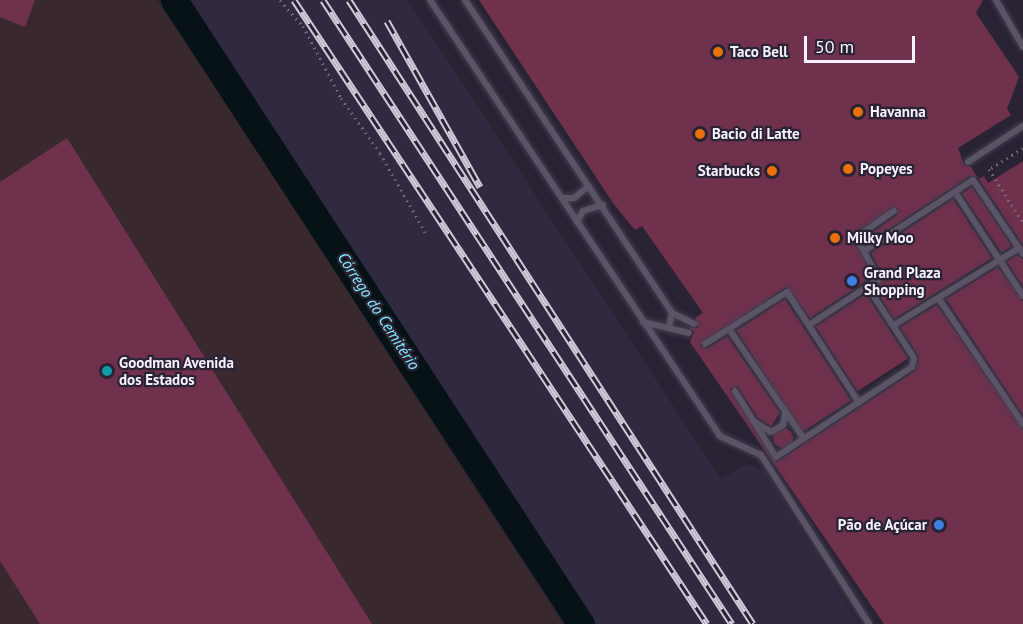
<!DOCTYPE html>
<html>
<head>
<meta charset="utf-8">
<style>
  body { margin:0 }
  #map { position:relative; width:1023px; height:624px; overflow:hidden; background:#292334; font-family:"PT Sans",sans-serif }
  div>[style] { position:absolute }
  .commercial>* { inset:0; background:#3a282f }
  .built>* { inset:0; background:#312940 }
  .river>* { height:27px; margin:-13.5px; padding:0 13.5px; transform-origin:13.5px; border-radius:13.5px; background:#061215 }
  .building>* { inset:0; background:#70314d; transform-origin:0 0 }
  .round { border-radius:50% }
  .path>* { height:3px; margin-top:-1.5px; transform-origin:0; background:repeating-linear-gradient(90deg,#716c7b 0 1.5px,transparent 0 6px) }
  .roads { filter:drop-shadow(0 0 2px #443f4d) drop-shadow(0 0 2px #443f4d) }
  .service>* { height:6px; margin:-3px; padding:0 3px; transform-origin:3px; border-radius:3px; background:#5a5466 }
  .rail>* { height:7px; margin-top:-3.5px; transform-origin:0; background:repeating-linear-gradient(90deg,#292334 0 14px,#cdc9d6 0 28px); box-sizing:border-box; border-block:2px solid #cdc9d6 }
  .dots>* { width:16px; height:16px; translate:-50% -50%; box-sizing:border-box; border:3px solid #292334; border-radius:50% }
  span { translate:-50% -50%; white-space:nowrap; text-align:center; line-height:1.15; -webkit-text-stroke:4.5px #292334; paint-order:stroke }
  .poi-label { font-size:15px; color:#f5f2fd; font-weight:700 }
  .left { translate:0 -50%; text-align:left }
  .right { translate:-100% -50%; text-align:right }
  .water-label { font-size:16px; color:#83eafe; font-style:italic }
  .scale { position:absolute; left:804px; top:36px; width:111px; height:27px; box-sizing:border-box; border:3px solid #f5f2fd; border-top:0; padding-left:8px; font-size:18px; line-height:21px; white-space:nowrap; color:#f5f2fd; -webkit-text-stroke:4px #292334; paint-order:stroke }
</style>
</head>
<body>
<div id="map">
  <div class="commercial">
    <div style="clip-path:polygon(0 0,156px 0,307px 216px,342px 283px,563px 624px,0 624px)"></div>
  </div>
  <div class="built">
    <div style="clip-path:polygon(189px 0,408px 0,721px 479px,747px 464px,766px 472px,859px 624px,596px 624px)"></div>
  </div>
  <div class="river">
    <div style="left:174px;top:0;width:745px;rotate:56.89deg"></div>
  </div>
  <div class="building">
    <div style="clip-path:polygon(0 0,35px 0,25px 27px,0 17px)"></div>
    <div style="clip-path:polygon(479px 0,983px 0,976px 13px,1019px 77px,1007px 109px,1011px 115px,958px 148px,964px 165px,971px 167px,977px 177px,970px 176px,866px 244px,863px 239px,897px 215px,898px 208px,853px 233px,872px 277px,810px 318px,786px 287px,700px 345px,707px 349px,727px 336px,780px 413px,771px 426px,758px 418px,738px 387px,730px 389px,777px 462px,915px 371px,919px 357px,900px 327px,937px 305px,1023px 429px,1023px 624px,884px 624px,690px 342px,694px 332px,688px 327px,698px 328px,695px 318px,703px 313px,642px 226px,635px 230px,613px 203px)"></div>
    <div style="clip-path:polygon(67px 138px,372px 624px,40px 624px,0 561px,0 182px)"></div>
    <div style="clip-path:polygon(1023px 161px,1023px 245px,979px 179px,984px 176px,988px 183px)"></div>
    <div style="left:972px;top:187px;width:71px;height:12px;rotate:56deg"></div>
    <div style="clip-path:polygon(953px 199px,992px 258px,894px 319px,875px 288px,884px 278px,871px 253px)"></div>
    <div style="clip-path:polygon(1017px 255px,1023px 259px,1023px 286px,1007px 262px)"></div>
    <div style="clip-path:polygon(998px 267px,1023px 301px,1023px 415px,946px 299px)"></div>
    <div style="left:866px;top:294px;width:77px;height:60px;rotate:57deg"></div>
    <div style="left:785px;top:299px;width:121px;height:58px;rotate:57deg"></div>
    <div class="round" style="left:773px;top:428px;width:20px;height:20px"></div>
  </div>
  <div class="path">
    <div style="left:280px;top:0;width:35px;rotate:49deg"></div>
    <div style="left:303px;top:26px;width:81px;rotate:62.2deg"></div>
    <div style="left:341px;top:98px;width:67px;rotate:54.7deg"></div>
    <div style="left:380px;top:153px;width:93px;rotate:60.4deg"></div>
    <div style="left:1023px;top:148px;width:40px;rotate:148deg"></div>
    <div style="left:989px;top:169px;width:64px;rotate:57.8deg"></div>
  </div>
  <div class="roads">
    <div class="service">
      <div style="left:430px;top:0;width:524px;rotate:56.37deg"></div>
      <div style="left:720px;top:436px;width:45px;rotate:24.9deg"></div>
      <div style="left:761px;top:455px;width:201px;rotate:57.4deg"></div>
      <div style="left:465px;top:0;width:375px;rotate:56.5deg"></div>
      <div style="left:672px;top:313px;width:14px;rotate:102deg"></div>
      <div style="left:996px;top:0;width:54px;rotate:60.1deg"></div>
      <div style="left:968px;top:162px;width:66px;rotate:-33.2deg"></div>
      <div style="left:955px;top:192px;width:124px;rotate:56.8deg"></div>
      <div style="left:562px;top:198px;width:12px"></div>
      <div style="left:574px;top:198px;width:19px;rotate:-39deg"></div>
      <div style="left:577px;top:222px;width:13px;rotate:-61deg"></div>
      <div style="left:583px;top:211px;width:21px;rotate:-17deg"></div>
      <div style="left:864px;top:251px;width:130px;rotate:-33.1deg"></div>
      <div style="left:973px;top:180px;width:89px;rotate:56deg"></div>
      <div style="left:939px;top:299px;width:151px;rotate:56.1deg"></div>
      <div style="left:672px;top:313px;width:25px;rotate:26deg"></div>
      <div style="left:643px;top:322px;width:47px;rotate:13.4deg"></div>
      <div style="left:809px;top:325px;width:84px;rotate:-33.3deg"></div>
      <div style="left:879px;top:279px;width:48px;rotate:-118.7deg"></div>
      <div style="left:856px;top:237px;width:46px;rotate:-34.4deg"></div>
      <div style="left:894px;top:325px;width:147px;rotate:-31.6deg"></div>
      <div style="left:729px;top:329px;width:133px;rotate:55.7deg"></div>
      <div style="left:705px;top:344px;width:97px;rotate:-32.4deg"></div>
      <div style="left:787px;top:292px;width:132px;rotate:57deg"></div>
      <div style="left:735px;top:391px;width:78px;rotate:58.2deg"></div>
      <div style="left:776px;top:457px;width:163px;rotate:-33.5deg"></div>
      <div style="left:912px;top:367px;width:9px;rotate:-77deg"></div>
      <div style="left:914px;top:358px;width:86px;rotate:-123.1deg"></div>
      <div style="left:753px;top:421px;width:21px;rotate:31deg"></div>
      <div style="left:771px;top:432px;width:14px;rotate:-30deg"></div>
      <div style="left:783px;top:425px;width:12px;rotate:-81deg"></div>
    </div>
  </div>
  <div class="rail">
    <div style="left:294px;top:0;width:748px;rotate:56.5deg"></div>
    <div style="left:323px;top:0;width:746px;rotate:56.76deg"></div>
    <div style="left:349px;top:0;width:743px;rotate:57.08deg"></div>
    <div style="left:387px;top:21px;width:190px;rotate:60.7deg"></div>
  </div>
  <div class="dots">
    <div style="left:718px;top:52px;background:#e8710a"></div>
    <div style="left:858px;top:112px;background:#e8710a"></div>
    <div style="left:700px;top:134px;background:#e8710a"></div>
    <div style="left:848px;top:169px;background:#e8710a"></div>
    <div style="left:772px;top:171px;background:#e8710a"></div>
    <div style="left:835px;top:238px;background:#e8710a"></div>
    <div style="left:852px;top:281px;background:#3f7fe0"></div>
    <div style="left:107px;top:371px;background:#0f9aa8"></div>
    <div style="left:939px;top:525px;background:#3f7fe0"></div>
  </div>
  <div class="poi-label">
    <span class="left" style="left:730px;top:52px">Taco Bell</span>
    <span class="left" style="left:870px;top:112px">Havanna</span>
    <span class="left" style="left:712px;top:134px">Bacio di Latte</span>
    <span class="left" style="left:860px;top:169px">Popeyes</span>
    <span class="right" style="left:760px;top:171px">Starbucks</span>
    <span class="left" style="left:847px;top:238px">Milky Moo</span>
    <span class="left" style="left:864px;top:281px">Grand Plaza<br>Shopping</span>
    <span class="left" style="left:119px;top:371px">Goodman Avenida<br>dos Estados</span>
    <span class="right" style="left:927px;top:525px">Pão de Açúcar</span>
  </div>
  <div class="water-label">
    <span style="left:379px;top:311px;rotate:57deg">Córrego do Cemitério</span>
  </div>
  <div class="scale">50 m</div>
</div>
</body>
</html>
